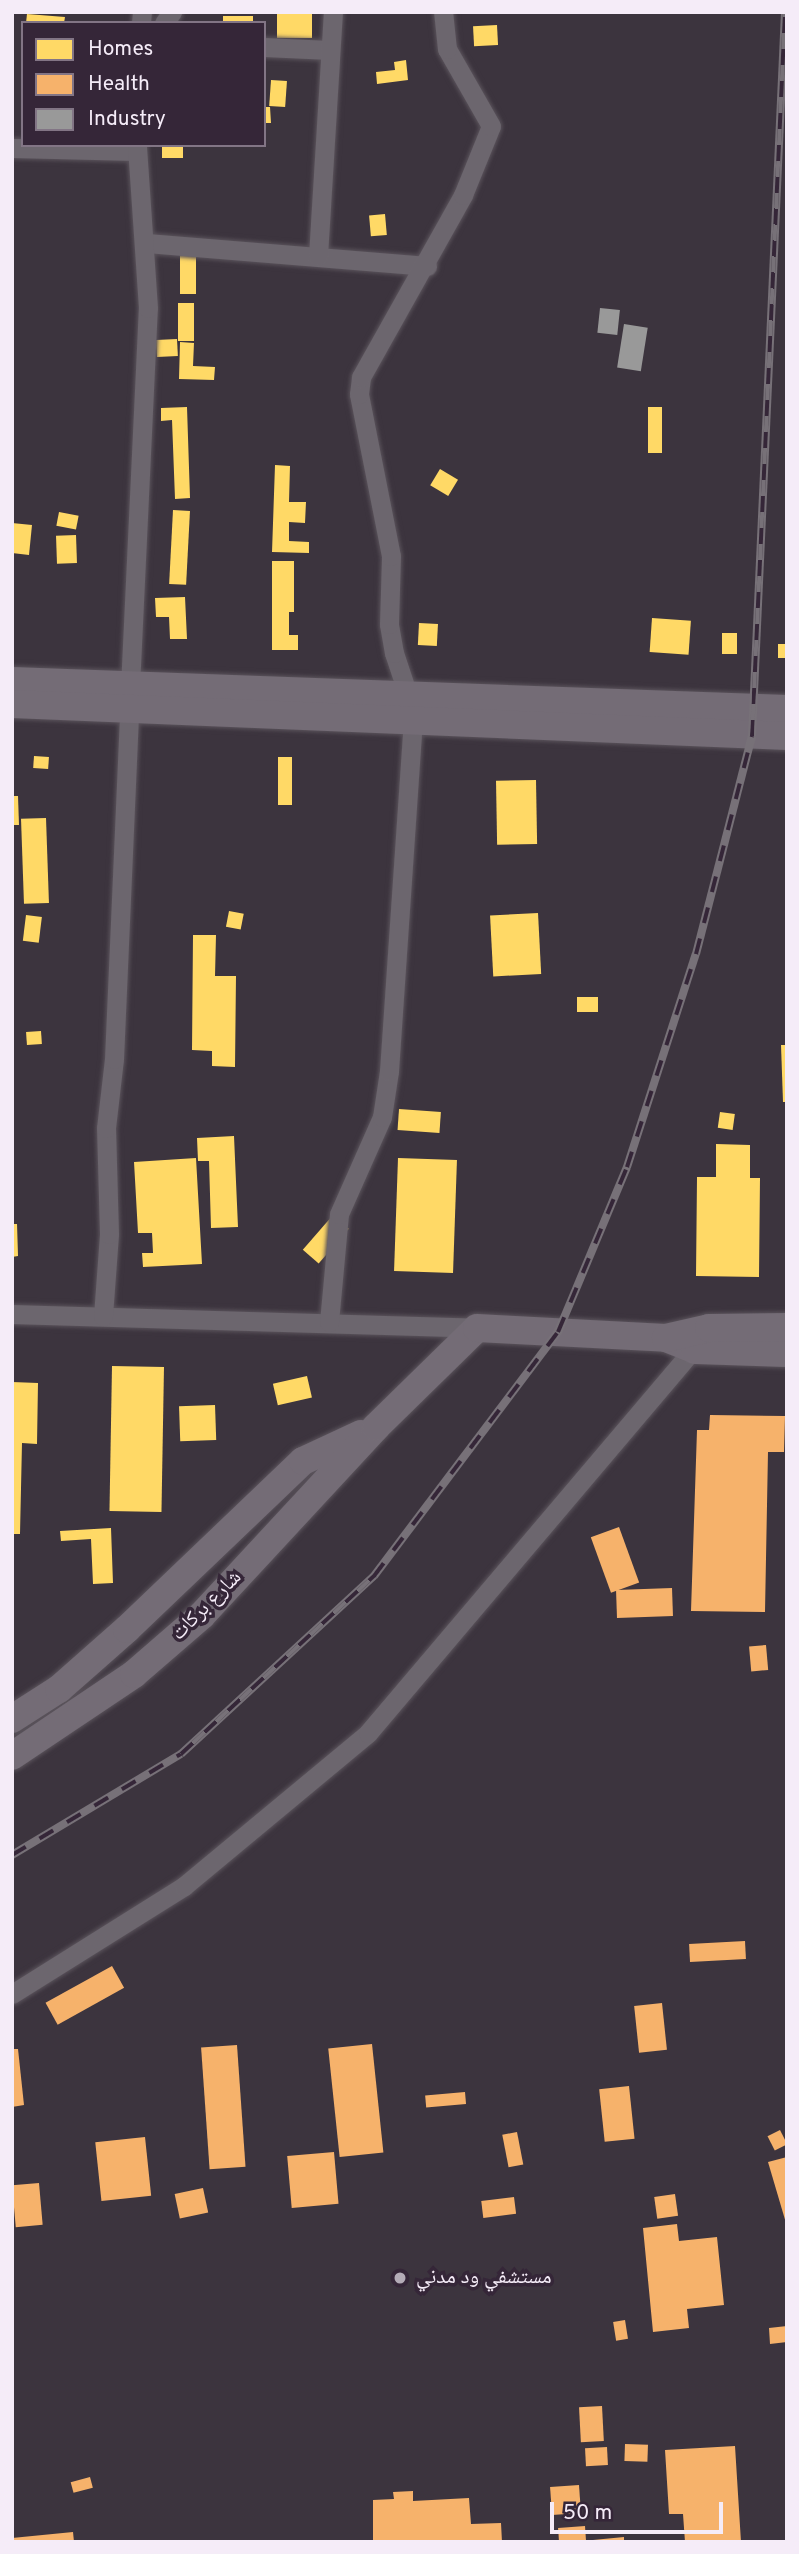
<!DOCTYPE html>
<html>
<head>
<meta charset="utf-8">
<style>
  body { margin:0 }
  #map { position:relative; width:799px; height:2554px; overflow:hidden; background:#3c343e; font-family:Overpass,"Noto Naskh Arabic",sans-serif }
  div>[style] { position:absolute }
  .homes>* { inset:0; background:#ffd966; transform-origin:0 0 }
  .health>* { inset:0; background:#f6b26b; transform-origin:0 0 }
  .industry>* { inset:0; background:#999; transform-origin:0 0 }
  .roads { filter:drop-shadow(0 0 2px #5a535b) drop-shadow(0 0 2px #5a535b) }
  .street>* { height:19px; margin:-9.5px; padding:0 9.5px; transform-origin:9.5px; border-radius:9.5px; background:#6c666e }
  .secondary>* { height:28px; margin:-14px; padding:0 14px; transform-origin:14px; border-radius:14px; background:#746c76 }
  .rail>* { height:8px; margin-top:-4px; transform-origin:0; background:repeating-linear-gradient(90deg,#352638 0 16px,#777178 0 32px); box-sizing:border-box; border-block:2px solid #777178 }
  .dots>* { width:19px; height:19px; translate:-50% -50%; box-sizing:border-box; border:4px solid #352638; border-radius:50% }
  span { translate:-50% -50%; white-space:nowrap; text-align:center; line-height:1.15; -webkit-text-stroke:7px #352638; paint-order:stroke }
  .street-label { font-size:21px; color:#f5ecf8 }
  .poi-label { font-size:21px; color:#f5ecf8 }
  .left { translate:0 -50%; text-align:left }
  .frame { position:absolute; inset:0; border:14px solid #f5ecf8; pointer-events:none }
  .legend { position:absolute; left:21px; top:21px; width:245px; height:126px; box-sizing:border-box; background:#352638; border:2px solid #827585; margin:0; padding:9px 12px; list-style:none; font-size:21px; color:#f5ecf8 }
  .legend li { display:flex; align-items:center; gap:14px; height:35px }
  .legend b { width:35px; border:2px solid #827585 }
  .scale { position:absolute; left:550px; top:2502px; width:173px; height:32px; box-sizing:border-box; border:4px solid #f5ecf8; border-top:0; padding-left:9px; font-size:21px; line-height:24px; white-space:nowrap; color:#f5ecf8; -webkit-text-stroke:5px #352638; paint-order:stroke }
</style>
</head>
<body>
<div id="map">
  <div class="homes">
    <div style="left:277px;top:12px;width:35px;height:26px"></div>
    <div style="clip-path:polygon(27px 14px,65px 17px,64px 23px,26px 23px)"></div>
    <div style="left:223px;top:16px;width:30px;height:7px"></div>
    <div style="left:497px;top:25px;width:20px;height:24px;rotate:87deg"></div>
    <div style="clip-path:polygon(406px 60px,408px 80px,377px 84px,376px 72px,395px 70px,394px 62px)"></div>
    <div style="left:271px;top:80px;width:16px;height:26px;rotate:4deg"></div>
    <div style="clip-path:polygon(264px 107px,270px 107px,271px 123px,264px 123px)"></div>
    <div style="left:162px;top:145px;width:21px;height:13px"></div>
    <div style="left:385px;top:214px;width:21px;height:16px;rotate:85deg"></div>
    <div style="left:180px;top:255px;width:16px;height:39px"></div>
    <div style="left:178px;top:303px;width:16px;height:38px"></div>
    <div style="left:177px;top:339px;width:17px;height:21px;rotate:87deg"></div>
    <div style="clip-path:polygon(180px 342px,194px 343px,193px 366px,215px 367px,214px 380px,179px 379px)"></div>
    <div style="clip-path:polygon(187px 407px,190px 498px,175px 499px,172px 420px,161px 421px,161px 408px)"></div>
    <div style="left:648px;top:407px;width:14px;height:46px"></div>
    <div style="clip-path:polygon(275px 465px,290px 466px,289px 502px,306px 502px,305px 523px,289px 522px,289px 541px,309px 542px,309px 553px,272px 552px)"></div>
    <div style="left:440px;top:469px;width:21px;height:19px;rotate:31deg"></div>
    <div style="left:173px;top:510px;width:17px;height:74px;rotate:3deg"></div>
    <div style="left:59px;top:512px;width:20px;height:14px;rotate:11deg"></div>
    <div style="clip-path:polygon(12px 523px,32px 525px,29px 555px,12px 553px)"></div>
    <div style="left:76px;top:535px;width:28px;height:20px;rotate:88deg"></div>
    <div style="clip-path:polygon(272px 561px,294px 561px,294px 612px,289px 612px,289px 635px,298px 635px,298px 650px,272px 650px)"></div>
    <div style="clip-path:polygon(185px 597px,187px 639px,170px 639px,169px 617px,156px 617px,155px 598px)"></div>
    <div style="left:652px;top:618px;width:39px;height:34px;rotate:4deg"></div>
    <div style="left:419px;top:623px;width:19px;height:22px;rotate:3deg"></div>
    <div style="left:722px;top:633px;width:15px;height:21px"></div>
    <div style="left:778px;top:644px;width:9px;height:14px"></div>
    <div style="left:34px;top:756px;width:15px;height:12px;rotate:4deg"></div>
    <div style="left:278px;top:757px;width:14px;height:48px"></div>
    <div style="left:536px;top:780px;width:64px;height:40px;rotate:89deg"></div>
    <div style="clip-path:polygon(12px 796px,18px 796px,19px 825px,12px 825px)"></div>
    <div style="left:46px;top:818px;width:85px;height:25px;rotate:88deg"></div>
    <div style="left:229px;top:911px;width:15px;height:16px;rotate:11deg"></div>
    <div style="left:538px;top:913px;width:61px;height:48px;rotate:87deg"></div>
    <div style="left:26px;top:915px;width:16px;height:26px;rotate:7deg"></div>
    <div style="clip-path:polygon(193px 935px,216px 935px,215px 976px,236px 976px,235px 1067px,212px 1066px,212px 1051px,192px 1050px)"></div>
    <div style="left:598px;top:997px;width:15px;height:21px;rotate:90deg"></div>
    <div style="left:41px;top:1031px;width:13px;height:15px;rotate:86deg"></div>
    <div style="clip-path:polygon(781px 1045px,787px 1045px,787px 1102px,783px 1102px)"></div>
    <div style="left:399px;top:1109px;width:42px;height:21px;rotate:4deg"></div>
    <div style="left:720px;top:1112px;width:15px;height:16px;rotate:8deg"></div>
    <div style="clip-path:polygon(234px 1136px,238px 1227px,211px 1228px,209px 1161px,198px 1161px,197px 1138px)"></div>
    <div style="clip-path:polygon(716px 1144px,750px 1145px,750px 1178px,760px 1178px,759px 1277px,696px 1276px,697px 1177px,716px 1177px)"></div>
    <div style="clip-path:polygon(196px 1158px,202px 1264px,143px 1267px,142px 1253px,153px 1253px,152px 1233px,138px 1233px,134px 1162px)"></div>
    <div style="left:398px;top:1158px;width:59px;height:113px;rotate:2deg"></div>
    <div style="left:333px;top:1215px;width:21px;height:46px;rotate:41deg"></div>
    <div style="clip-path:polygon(12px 1224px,17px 1224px,18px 1256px,12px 1257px)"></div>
    <div style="left:112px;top:1366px;width:52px;height:145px;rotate:1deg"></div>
    <div style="left:307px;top:1376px;width:22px;height:35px;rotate:77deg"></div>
    <div style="clip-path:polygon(12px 1382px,38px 1383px,37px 1444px,22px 1443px,20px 1534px,12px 1534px)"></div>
    <div style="left:215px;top:1405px;width:35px;height:36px;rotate:88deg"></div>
    <div style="clip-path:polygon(111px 1528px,113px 1583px,93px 1584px,91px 1539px,61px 1541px,60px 1531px)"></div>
  </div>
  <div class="health">
    <div style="clip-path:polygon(710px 1415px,785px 1416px,784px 1452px,768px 1452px,765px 1612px,691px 1611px,697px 1430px,709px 1430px)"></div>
    <div style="left:619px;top:1527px;width:59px;height:30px;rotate:70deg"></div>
    <div style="left:672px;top:1588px;width:28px;height:56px;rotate:88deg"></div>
    <div style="left:766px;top:1645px;width:25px;height:17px;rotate:85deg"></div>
    <div style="left:745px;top:1941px;width:18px;height:56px;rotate:87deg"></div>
    <div style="left:112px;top:1966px;width:25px;height:76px;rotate:61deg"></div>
    <div style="left:662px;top:2003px;width:47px;height:28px;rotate:84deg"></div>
    <div style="left:372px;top:2044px;width:109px;height:44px;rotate:84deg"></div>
    <div style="left:237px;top:2045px;width:122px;height:36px;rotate:86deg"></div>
    <div style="clip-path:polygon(12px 2049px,18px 2049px,24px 2105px,12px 2107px)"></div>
    <div style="left:629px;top:2086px;width:53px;height:30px;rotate:84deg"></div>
    <div style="left:465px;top:2092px;width:12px;height:40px;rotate:85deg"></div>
    <div style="left:780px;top:2130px;width:16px;height:14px;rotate:63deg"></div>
    <div style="left:517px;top:2132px;width:33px;height:15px;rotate:79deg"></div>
    <div style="left:145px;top:2137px;width:59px;height:50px;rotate:84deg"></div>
    <div style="left:334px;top:2152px;width:52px;height:47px;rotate:85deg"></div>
    <div style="clip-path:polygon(787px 2157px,787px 2223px,786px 2223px,768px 2162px)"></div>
    <div style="left:39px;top:2183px;width:42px;height:27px;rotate:85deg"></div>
    <div style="left:203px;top:2188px;width:25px;height:29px;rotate:78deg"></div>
    <div style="left:675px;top:2194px;width:22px;height:21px;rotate:82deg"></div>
    <div style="left:514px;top:2197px;width:17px;height:33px;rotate:83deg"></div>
    <div style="clip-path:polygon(677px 2224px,679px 2241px,717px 2237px,724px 2305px,687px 2309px,689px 2328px,653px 2332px,643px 2228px)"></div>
    <div style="left:625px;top:2320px;width:19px;height:12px;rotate:81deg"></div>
    <div style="clip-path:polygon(787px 2326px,787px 2342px,770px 2344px,769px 2328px)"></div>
    <div style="left:602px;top:2406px;width:35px;height:23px;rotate:87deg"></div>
    <div style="left:625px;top:2444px;width:23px;height:17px;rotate:2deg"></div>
    <div style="clip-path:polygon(735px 2446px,741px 2542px,685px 2542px,683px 2514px,669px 2514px,665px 2450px)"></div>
    <div style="left:607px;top:2447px;width:18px;height:22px;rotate:87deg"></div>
    <div style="left:90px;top:2477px;width:11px;height:20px;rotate:75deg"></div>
    <div style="left:579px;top:2485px;width:28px;height:29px;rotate:86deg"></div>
    <div style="clip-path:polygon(413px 2491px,413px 2501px,469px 2498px,471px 2524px,501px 2523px,502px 2542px,373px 2542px,373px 2500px,394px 2499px,393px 2492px)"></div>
    <div style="left:585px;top:2526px;width:16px;height:27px;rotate:86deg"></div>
    <div style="clip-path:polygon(73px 2532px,74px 2542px,12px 2542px,12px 2538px)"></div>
    <div style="clip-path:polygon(624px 2537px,624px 2542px,593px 2542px,593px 2540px)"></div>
  </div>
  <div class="industry">
    <div style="left:600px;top:308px;width:20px;height:25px;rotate:6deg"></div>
    <div style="left:624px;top:324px;width:24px;height:44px;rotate:9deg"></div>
  </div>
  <div class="roads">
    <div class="street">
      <div style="left:141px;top:23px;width:11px;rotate:-85deg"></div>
      <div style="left:164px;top:23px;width:14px;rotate:-54deg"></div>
      <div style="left:264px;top:47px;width:66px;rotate:2.6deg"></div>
      <div style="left:12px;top:148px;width:124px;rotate:1.4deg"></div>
      <div style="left:147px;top:243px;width:281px;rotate:4.7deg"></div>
      <div style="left:318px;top:256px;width:244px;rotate:-86.5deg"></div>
      <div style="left:130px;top:687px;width:379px;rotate:-87.3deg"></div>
      <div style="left:148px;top:308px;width:163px;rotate:-93.9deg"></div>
      <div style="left:408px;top:695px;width:44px;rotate:-108.4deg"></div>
      <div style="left:394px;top:653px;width:29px;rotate:-100deg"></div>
      <div style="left:389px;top:624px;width:68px;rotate:-88.3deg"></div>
      <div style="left:391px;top:556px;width:165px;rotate:-101.2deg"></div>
      <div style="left:359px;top:394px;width:17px;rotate:-83deg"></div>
      <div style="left:361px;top:377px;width:209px;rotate:-60.7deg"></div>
      <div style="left:463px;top:195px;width:74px;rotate:-67.9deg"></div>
      <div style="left:491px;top:126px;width:89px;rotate:-119.7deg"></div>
      <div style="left:447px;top:49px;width:37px;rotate:-96deg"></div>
      <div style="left:12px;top:1314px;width:465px;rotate:1.7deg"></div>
      <div style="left:103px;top:1316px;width:82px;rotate:-85.8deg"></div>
      <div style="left:109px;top:1234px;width:106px;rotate:-91.6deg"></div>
      <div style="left:106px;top:1128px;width:69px;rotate:-83.4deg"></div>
      <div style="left:114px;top:1059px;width:350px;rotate:-87.5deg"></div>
      <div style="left:329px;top:1322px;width:108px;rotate:-84.7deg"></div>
      <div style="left:339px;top:1214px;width:106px;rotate:-66.1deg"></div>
      <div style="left:382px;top:1117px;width:47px;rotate:-81.3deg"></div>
      <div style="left:389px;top:1071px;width:350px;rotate:-86.1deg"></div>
      <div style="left:12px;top:1994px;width:203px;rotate:-32.1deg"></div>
      <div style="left:184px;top:1886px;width:239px;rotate:-39.7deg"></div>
      <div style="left:368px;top:1733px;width:515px;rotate:-49.72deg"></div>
    </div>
    <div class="secondary">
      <div style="left:12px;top:681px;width:776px;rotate:2.07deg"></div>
      <div style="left:12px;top:704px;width:776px;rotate:2.36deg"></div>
      <div style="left:666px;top:1338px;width:31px;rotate:22deg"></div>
      <div style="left:695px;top:1350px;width:92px;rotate:1.9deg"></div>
      <div style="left:12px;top:1719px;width:56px;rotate:-32.6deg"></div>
      <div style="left:59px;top:1689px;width:91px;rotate:-41.4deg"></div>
      <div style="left:127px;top:1629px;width:243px;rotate:-43.7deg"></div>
      <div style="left:303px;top:1461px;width:64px;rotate:-25deg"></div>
      <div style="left:12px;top:1756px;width:147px;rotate:-33.9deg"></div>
      <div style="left:134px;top:1674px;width:90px;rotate:-40.9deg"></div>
      <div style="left:202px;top:1615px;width:256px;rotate:-47.2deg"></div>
      <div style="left:376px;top:1427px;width:141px;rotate:-44.4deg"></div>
      <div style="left:477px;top:1328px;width:189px;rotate:3deg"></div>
      <div style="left:666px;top:1338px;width:44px;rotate:-13.1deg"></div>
      <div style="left:709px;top:1328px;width:78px;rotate:-0.7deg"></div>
    </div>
  </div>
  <div class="rail">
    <div style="left:12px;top:1855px;width:197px;rotate:-30.9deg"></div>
    <div style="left:181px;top:1754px;width:263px;rotate:-42.7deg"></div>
    <div style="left:374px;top:1576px;width:306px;rotate:-53deg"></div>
    <div style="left:558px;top:1332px;width:179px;rotate:-67.3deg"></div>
    <div style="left:627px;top:1167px;width:224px;rotate:-72.1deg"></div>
    <div style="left:696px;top:954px;width:225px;rotate:-75.6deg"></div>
    <div style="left:752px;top:736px;width:725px;rotate:-87.39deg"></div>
  </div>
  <div class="dots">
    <div style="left:400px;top:2278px;background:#b4acb7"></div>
  </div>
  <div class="street-label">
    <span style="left:207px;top:1606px;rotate:-45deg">شارع بركات</span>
  </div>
  <div class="poi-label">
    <span class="left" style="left:416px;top:2278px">مستشفي ود مدني</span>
  </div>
  <div class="frame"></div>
  <ul class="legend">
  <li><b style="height:19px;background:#ffd966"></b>Homes</li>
  <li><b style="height:19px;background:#f6b26b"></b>Health</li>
  <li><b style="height:19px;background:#999"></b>Industry</li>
  </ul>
  <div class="scale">50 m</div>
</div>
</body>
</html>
